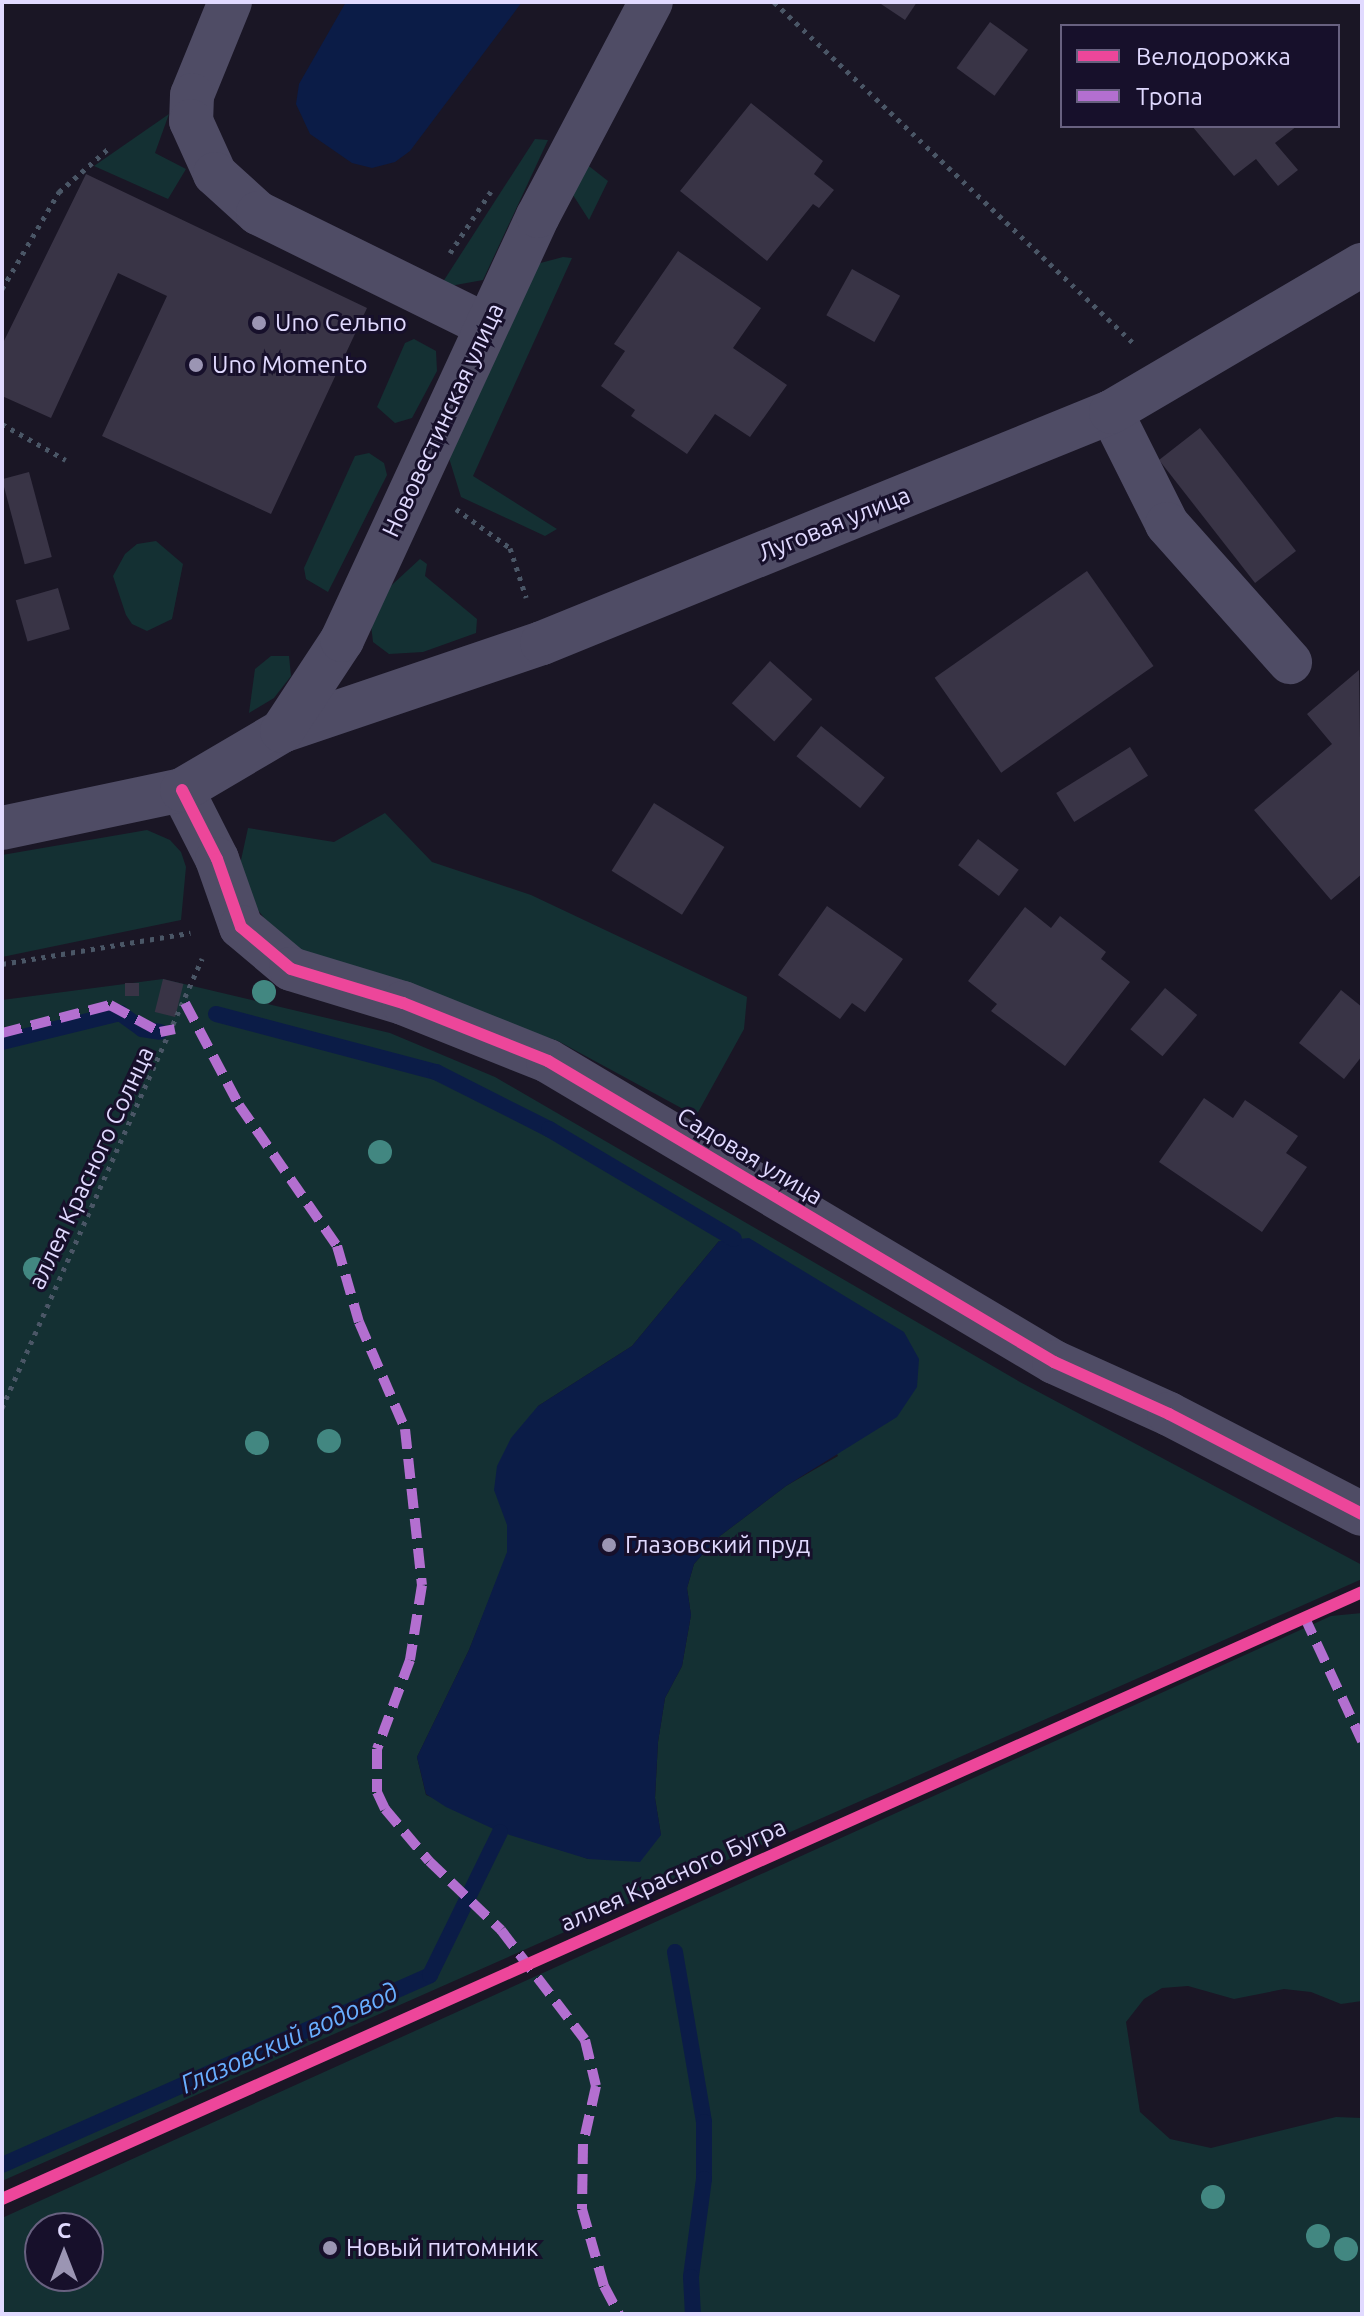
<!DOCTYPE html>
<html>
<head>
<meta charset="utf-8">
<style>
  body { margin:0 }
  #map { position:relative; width:1364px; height:2316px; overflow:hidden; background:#1a1625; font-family:Ubuntu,sans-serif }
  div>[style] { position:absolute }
  .green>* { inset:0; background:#143033 }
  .water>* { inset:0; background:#0b1c47 }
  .stream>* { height:16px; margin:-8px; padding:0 8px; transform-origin:8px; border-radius:8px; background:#0b1c47 }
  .building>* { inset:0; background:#393446; transform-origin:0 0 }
  .path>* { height:5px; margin-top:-2.5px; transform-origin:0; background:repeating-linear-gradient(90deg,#4a5666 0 4px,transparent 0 10px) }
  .minor>* { height:44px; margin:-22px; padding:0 22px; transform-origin:22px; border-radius:22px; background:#4f4c65 }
  .quiet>* { height:10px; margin-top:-5px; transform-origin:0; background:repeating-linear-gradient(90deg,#b36fd0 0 20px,transparent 0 30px) }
  .cycleway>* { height:12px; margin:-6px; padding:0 6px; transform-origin:6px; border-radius:6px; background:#ed469a }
  .trees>* { width:24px; height:24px; margin:-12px; border-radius:50%; background:#428781 }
  .dots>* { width:22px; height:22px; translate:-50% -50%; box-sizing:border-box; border:4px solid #17102b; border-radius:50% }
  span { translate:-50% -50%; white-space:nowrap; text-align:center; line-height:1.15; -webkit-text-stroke:6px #17102b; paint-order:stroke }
  .poi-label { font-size:24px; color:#e1daff }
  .left { translate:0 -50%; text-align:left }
  .street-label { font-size:24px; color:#e1daff }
  .water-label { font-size:26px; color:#68aeff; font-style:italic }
  .frame { position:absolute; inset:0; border:4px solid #e1daff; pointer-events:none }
  .legend { position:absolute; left:1060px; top:24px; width:280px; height:104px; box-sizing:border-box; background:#17102b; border:2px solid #686180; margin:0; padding:10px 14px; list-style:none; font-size:24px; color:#e1daff }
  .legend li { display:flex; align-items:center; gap:16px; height:40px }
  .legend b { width:40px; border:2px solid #686180 }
  .north { position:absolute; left:24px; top:2212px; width:80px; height:80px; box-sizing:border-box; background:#17102b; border:2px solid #686180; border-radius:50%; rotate:0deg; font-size:22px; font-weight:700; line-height:32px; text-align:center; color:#e1daff }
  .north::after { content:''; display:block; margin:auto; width:28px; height:36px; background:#9b95b3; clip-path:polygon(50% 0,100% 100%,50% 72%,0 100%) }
</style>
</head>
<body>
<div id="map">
  <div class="green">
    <div style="clip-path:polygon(169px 114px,155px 153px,186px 169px,168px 199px,94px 166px)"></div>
    <div style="clip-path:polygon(535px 139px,548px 140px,483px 280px,439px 288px)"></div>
    <div style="clip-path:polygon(585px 163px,608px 181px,589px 220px,573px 195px)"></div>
    <div style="clip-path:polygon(563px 257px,572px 258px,473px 476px,557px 529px,545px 536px,461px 497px,449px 458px,533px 265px)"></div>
    <div style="clip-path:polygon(414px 339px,436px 351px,437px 371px,412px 418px,395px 423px,377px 407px,405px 343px)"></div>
    <div style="clip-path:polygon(369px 453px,384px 463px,387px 475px,328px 592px,306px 579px,304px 568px,355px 456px)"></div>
    <div style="clip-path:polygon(156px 541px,183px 564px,172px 619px,147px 631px,132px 624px,126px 615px,113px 576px,125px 554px,137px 544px)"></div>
    <div style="clip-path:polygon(420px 559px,427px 564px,425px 576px,477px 619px,476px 633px,423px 652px,389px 654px,373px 642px,371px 625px,382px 594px)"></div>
    <div style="clip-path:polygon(271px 656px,289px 656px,291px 676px,274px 698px,249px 713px,255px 669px)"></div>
    <div style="clip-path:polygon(385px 813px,432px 862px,531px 895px,747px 997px,744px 1029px,696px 1116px,558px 1041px,287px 946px,236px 883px,248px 828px,334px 842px)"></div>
    <div style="clip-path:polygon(147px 830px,170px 840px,181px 852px,186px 867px,181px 920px,2px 957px,2px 855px)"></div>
    <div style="clip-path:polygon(evenodd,163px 979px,390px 1033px,495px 1077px,1020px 1382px,1362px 1565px,1362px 1579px,2px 2181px,2px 1000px,163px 979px,719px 1241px,838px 1456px,786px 1486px,716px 1539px,694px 1564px,687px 1588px,691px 1615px,682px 1666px,665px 1698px,658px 1742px,655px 1798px,661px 1835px,588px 1859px,426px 1795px,417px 1757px,469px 1650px,508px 1552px,507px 1525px,538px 1406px,632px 1346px,719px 1241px)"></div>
    <div style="clip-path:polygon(evenodd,1362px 1613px,1362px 2001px,1341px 2004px,1311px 1992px,1284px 1989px,1234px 1999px,1188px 1986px,1162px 1988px,1144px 1999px,1126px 2022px,1140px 2112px,1170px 2139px,1211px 2148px,1336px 2117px,1362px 2118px,1362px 2314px,2px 2314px,2px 2218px,1331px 1616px,1362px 1613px,40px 2228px,88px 2228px,88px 2276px,40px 2276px,40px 2228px)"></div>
  </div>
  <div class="water">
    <div style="clip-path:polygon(346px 2px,522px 2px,410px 151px,395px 162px,372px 168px,352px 163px,310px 134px,296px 104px,299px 84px)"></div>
    <div style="clip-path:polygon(749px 1238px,904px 1332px,919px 1359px,917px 1387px,897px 1417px,786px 1486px,716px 1539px,694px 1564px,687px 1588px,691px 1615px,682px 1666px,665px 1698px,658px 1742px,655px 1798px,661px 1835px,640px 1862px,588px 1859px,500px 1832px,446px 1807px,426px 1794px,417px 1757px,469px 1650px,507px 1552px,507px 1525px,494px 1490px,497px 1466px,511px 1438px,538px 1406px,632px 1346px,719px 1241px)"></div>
  </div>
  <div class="stream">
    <div style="left:216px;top:1014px;width:228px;rotate:14.8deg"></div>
    <div style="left:436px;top:1072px;width:127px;rotate:26.8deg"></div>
    <div style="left:549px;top:1129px;width:215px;rotate:30.7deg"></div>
    <div style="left:2px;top:1042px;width:122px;rotate:-13.8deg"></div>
    <div style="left:120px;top:1013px;width:27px;rotate:36deg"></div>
    <div style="left:142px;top:1029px;width:18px;rotate:9deg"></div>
    <div style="left:675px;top:1952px;width:172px;rotate:80.3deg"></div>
    <div style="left:704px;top:2122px;width:57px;rotate:90deg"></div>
    <div style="left:704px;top:2179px;width:99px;rotate:97.6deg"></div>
    <div style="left:691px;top:2277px;width:37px;rotate:87deg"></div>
    <div style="left:2px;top:2165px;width:468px;rotate:-23.9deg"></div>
    <div style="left:430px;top:1975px;width:159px;rotate:-63.9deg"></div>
  </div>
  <div class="building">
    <div style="clip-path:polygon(878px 2px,917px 2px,905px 20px)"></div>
    <div style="left:990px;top:22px;width:47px;height:57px;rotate:36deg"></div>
    <div style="clip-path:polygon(751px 103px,823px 161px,814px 174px,834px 190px,819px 208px,813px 204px,767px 261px,680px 191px)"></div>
    <div style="clip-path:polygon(1192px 126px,1297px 126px,1275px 143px,1298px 170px,1278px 186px,1256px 159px,1234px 176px)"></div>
    <div style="clip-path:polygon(86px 174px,367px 308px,271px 514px,102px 436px,167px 296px,118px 273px,51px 418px,2px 396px,2px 345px)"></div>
    <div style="clip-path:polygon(678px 251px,761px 308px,733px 348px,787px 385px,750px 437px,715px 414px,687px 454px,631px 416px,635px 410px,601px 386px,625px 351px,614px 344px)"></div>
    <div style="left:852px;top:269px;width:55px;height:53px;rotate:29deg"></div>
    <div style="left:1200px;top:428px;width:156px;height:52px;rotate:52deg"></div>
    <div style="left:29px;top:472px;width:88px;height:28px;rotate:75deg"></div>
    <div style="left:1087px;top:571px;width:116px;height:186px;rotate:55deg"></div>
    <div style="left:58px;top:588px;width:43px;height:44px;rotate:74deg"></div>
    <div style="left:770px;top:661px;width:57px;height:57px;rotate:42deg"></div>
    <div style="clip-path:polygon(1359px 670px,1362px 874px,1331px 900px,1254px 810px,1332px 744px,1307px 714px)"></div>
    <div style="left:821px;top:726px;width:82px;height:39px;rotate:39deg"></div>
    <div style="left:1130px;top:747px;width:34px;height:87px;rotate:58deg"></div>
    <div style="left:654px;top:803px;width:83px;height:80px;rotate:32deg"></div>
    <div style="left:978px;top:839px;width:51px;height:33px;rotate:37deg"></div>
    <div style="clip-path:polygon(827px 906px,903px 959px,865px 1012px,852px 1003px,840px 1019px,778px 975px)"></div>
    <div style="clip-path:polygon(1025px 907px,1051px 928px,1060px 916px,1106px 952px,1101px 959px,1130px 982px,1065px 1066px,991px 1011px,997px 1004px,968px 981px)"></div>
    <div style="left:163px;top:979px;width:21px;height:34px;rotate:14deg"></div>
    <div style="left:125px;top:983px;width:14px;height:13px"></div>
    <div style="left:1165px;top:988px;width:42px;height:54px;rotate:40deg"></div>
    <div style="clip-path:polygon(1341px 990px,1362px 1007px,1362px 1056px,1344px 1079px,1299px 1043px)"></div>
    <div style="clip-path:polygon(1204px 1098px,1233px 1118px,1245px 1100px,1298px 1136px,1286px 1153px,1307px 1167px,1262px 1232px,1159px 1162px)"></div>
  </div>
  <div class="path">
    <div style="left:774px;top:2px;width:495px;rotate:43.5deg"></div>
    <div style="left:450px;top:253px;width:74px;rotate:-56.5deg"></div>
    <div style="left:2px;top:289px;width:113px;rotate:-59.6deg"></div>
    <div style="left:59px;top:192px;width:68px;rotate:-41.4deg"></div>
    <div style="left:2px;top:424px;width:73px;rotate:29.4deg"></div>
    <div style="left:456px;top:509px;width:67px;rotate:35.8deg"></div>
    <div style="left:510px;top:548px;width:52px;rotate:71.9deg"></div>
    <div style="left:2px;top:964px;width:191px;rotate:-9.4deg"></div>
    <div style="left:2px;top:1408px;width:492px;rotate:-66deg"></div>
    <div style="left:2px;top:2199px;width:1490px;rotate:-24.09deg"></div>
  </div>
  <div class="minor">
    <div style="left:230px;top:2px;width:100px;rotate:112.2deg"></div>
    <div style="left:192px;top:95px;width:26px;rotate:92deg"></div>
    <div style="left:191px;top:121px;width:58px;rotate:65.6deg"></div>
    <div style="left:215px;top:174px;width:58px;rotate:42.2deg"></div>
    <div style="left:258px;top:213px;width:254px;rotate:26.2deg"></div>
    <div style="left:1111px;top:412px;width:125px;rotate:63.4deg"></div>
    <div style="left:1167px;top:524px;width:185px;rotate:48.3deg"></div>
    <div style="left:282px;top:731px;width:274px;rotate:-18.7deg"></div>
    <div style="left:542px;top:643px;width:614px;rotate:-22.1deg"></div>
    <div style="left:1111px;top:412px;width:291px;rotate:-30.4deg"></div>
    <div style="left:182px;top:790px;width:77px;rotate:63.1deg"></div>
    <div style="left:217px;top:859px;width:72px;rotate:70.6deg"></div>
    <div style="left:241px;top:927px;width:65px;rotate:40deg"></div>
    <div style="left:291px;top:969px;width:117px;rotate:16.9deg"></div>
    <div style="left:403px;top:1003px;width:156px;rotate:21.8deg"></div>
    <div style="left:548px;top:1061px;width:589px;rotate:30.75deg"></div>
    <div style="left:1054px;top:1362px;width:126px;rotate:24.3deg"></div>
    <div style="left:1169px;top:1414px;width:217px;rotate:27.4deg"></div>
    <div style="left:2px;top:828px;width:184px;rotate:-11.9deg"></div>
    <div style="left:182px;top:790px;width:116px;rotate:-30.5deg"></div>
    <div style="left:282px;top:731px;width:109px;rotate:-56.6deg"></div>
    <div style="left:342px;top:640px;width:467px;rotate:-65.2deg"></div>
    <div style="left:538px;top:216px;width:242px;rotate:-62.2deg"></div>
  </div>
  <div class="quiet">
    <div style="left:185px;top:1003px;width:115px;rotate:62.1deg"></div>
    <div style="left:239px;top:1105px;width:172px;rotate:55.2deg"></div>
    <div style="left:337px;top:1246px;width:79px;rotate:73.9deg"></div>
    <div style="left:359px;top:1322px;width:116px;rotate:66.7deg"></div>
    <div style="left:405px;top:1429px;width:157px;rotate:83.8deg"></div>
    <div style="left:422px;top:1585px;width:76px;rotate:99.1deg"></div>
    <div style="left:410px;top:1660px;width:95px;rotate:110.3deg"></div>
    <div style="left:377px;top:1749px;width:43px;rotate:90deg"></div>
    <div style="left:377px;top:1792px;width:19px;rotate:65deg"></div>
    <div style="left:385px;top:1809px;width:68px;rotate:49.8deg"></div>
    <div style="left:429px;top:1861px;width:100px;rotate:43.8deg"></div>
    <div style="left:501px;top:1930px;width:138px;rotate:52.6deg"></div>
    <div style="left:585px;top:2040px;width:47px;rotate:76.6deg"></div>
    <div style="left:596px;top:2086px;width:59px;rotate:102.6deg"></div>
    <div style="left:583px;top:2144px;width:65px;rotate:90.9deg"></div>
    <div style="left:582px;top:2209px;width:80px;rotate:74.1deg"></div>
    <div style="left:604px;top:2286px;width:32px;rotate:62deg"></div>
    <div style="left:2px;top:1033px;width:112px;rotate:-14.5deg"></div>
    <div style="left:110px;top:1005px;width:57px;rotate:28.4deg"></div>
    <div style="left:160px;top:1032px;width:15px;rotate:-11deg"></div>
    <div style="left:1304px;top:1616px;width:138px;rotate:65.1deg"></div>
  </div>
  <div class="cycleway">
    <div style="left:182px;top:790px;width:77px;rotate:63.1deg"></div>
    <div style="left:217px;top:859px;width:72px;rotate:70.6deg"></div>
    <div style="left:241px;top:927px;width:65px;rotate:40deg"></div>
    <div style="left:291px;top:969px;width:117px;rotate:16.9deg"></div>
    <div style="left:403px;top:1003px;width:156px;rotate:21.8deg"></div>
    <div style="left:548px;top:1061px;width:589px;rotate:30.75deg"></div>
    <div style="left:1054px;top:1362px;width:126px;rotate:24.3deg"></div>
    <div style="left:1169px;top:1414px;width:217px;rotate:27.4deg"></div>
    <div style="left:2px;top:2199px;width:1489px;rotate:-24.05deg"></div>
  </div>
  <div class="trees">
    <div style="left:264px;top:992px"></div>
    <div style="left:380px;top:1152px"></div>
    <div style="left:35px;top:1269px"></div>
    <div style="left:329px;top:1441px"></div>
    <div style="left:257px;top:1443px"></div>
    <div style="left:1213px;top:2197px"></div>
    <div style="left:1318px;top:2236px"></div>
    <div style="left:1346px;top:2249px"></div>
  </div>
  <div class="dots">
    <div style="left:259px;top:323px;background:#9b95b3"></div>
    <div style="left:196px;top:365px;background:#9b95b3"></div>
    <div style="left:609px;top:1545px;background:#9b95b3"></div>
    <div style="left:330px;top:2248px;background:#9b95b3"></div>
  </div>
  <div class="poi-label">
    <span class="left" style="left:275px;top:323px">Uno Сельпо</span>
    <span class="left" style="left:212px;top:365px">Uno Momento</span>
    <span class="left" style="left:625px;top:1545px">Глазовский пруд</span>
    <span class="left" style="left:346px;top:2248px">Новый питомник</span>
  </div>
  <div class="street-label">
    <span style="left:443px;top:420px;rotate:-65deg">Нововестинская улица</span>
    <span style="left:834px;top:524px;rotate:-22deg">Луговая улица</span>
    <span style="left:750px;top:1156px;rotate:31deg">Садовая улица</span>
    <span style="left:91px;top:1168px;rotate:-65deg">аллея Красного Солнца</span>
    <span style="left:673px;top:1875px;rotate:-24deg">аллея Красного Бугра</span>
  </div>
  <div class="water-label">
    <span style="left:289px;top:2038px;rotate:-24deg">Глазовский водовод</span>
  </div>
  <div class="frame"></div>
  <ul class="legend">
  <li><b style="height:10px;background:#ed469a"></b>Велодорожка</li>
  <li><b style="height:10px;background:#b36fd0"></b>Тропа</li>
  </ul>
  <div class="north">С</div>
</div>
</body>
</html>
